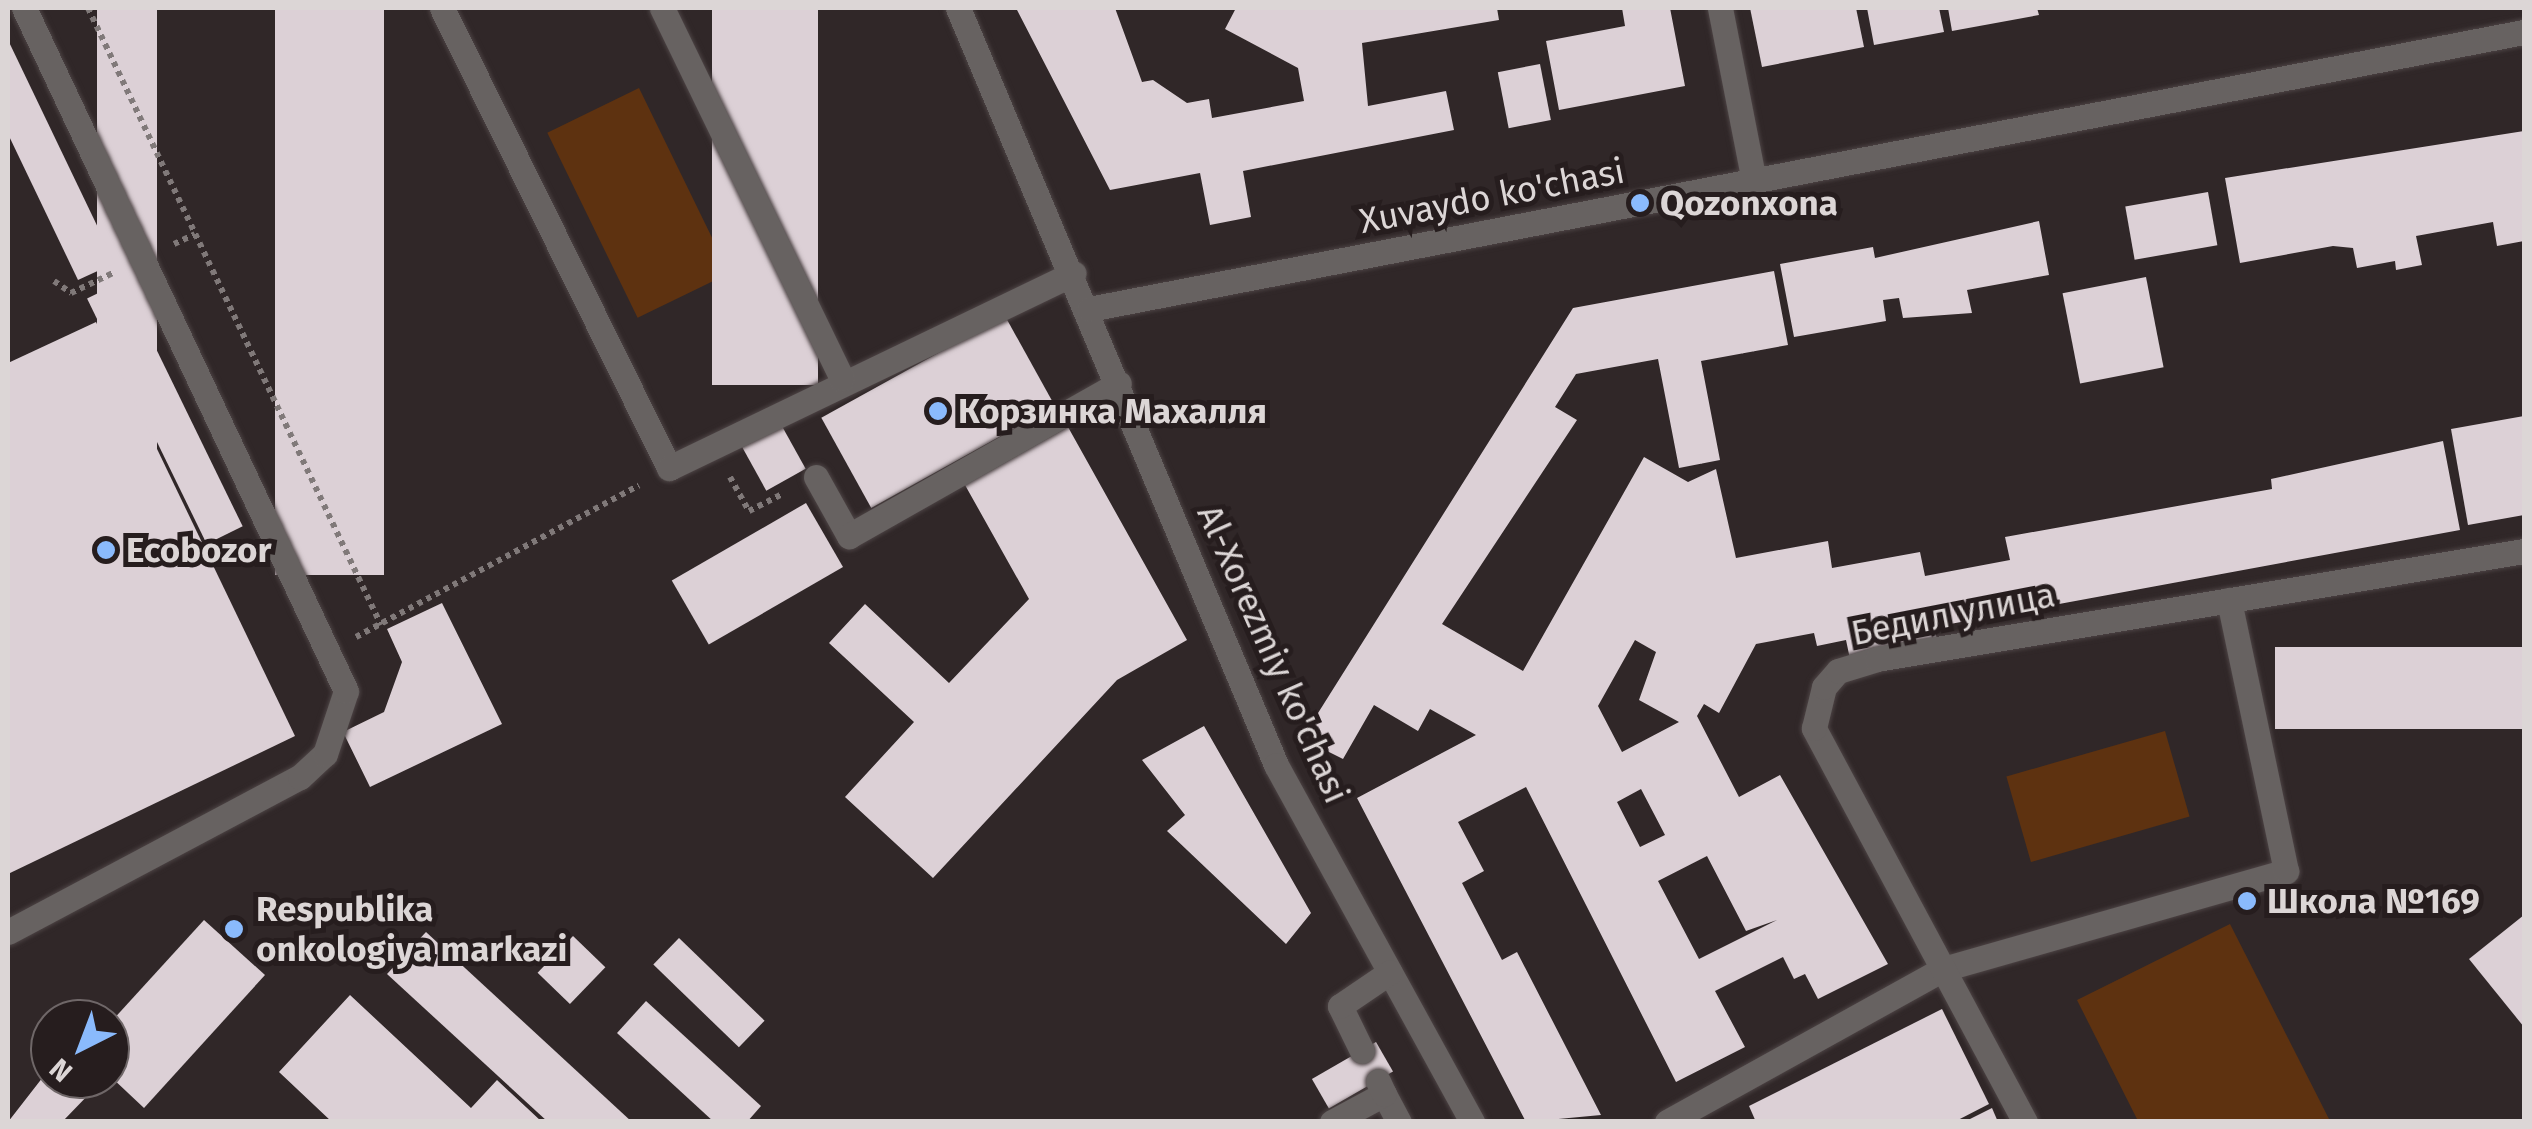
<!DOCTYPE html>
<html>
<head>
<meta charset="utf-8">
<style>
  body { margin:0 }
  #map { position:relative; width:2532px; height:1129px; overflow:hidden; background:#302728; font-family:"Fira Sans",sans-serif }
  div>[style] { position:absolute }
  .green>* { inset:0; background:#5e3210; transform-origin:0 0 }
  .building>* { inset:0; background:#dcd0d6; transform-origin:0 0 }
  .path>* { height:6px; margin-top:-3px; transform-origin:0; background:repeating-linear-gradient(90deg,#807979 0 5px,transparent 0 10px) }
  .roads { filter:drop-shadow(0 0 2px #4c4344) drop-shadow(0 0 2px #4c4344) }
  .service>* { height:25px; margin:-12.5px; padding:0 12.5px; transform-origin:12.5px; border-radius:12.5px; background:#676261 }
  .minor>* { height:25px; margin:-12.5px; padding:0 12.5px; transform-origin:12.5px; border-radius:12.5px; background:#676261 }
  .dots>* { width:28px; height:28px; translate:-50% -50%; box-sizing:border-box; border:5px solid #261d1e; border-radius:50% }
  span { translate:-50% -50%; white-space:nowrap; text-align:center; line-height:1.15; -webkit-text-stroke:10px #261d1e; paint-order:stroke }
  .street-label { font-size:35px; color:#dcd6d6 }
  .poi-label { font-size:35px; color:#dcd6d6; font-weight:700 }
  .left { translate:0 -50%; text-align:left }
  .frame { position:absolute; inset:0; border:10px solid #dcd6d6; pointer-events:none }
  .north { position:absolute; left:30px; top:999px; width:100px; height:100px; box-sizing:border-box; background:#261d1e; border:2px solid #6f6768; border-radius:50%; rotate:222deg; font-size:28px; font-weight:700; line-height:40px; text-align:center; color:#dcd6d6 }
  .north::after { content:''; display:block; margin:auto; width:35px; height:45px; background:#8abafc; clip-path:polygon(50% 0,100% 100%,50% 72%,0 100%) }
</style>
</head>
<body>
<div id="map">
  <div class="green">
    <div style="left:639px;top:88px;width:206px;height:102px;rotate:64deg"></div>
    <div style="left:2165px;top:731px;width:89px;height:165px;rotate:74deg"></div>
    <div style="clip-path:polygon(2230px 924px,2330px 1121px,2138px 1121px,2077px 1000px)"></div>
  </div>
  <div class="building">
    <div style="left:97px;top:8px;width:60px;height:674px"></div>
    <div style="left:275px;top:8px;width:109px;height:567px"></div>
    <div style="left:712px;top:8px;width:106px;height:377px"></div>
    <div style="clip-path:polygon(1016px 8px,1115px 8px,1142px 82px,1153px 80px,1187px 103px,1209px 99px,1212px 118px,1304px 101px,1298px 68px,1225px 29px,1236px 8px,1497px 8px,1499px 20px,1362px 43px,1368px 106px,1446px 91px,1454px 130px,1243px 171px,1251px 217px,1210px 225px,1200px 173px,1110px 190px)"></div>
    <div style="clip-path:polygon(1622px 8px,1670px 8px,1685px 86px,1559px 110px,1546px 41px,1625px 26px)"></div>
    <div style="clip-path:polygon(1750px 8px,1856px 8px,1864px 47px,1762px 67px)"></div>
    <div style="clip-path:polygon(1867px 8px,1939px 8px,1944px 32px,1874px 45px)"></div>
    <div style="clip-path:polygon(1948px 8px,2037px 8px,2039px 15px,1952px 31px)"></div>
    <div style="clip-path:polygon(8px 40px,115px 263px,78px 280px,8px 134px)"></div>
    <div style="left:1540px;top:64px;width:57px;height:43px;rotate:79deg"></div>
    <div style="clip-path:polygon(2524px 131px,2524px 241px,2497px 246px,2493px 222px,2416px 236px,2422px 265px,2396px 270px,2395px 261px,2357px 268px,2353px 248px,2333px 246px,2240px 263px,2225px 178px)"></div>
    <div style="left:2208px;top:192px;width:54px;height:84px;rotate:80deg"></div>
    <div style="clip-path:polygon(2039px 221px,2049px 275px,1967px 290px,1972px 313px,1903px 318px,1899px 298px,1883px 300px,1886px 321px,1794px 337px,1780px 264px,1873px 247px,1875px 258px)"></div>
    <div style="clip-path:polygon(evenodd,1774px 271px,1788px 345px,1701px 361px,1720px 460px,1679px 468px,1658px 359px,1576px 374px,1555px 407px,1577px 420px,1442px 624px,1523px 671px,1644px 457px,1688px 482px,1716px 469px,1736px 558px,1828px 541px,1832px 568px,1920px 552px,1925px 576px,2010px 560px,2005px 537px,2272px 489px,2271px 479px,2443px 441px,2460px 530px,1934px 627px,1938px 643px,1850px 659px,1846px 640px,1817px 646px,1814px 633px,1756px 644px,1719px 713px,1704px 704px,1697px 716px,1739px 797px,1780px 775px,1888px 964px,1818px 999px,1805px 974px,1794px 979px,1783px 957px,1715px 991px,1745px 1047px,1676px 1082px,1526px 787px,1458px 822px,1484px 871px,1462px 883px,1502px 960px,1517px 952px,1601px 1115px,1526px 1122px,1357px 798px,1476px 735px,1430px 709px,1418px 731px,1374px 705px,1343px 759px,1327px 751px,1313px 721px,1573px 308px,1774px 271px,1635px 640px,1656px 652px,1639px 700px,1679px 722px,1622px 752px,1598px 706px,1635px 640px,1774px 271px,1641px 789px,1665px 835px,1640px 847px,1617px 802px,1641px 789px,1774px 271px,1707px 856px,1746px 931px,1777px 920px,1699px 959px,1658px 881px,1707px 856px)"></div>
    <div style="left:2146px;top:277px;width:92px;height:85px;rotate:79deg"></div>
    <div style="left:123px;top:281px;width:273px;height:40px;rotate:64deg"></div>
    <div style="left:1005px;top:316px;width:103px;height:210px;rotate:61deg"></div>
    <div style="clip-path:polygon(96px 322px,295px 736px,8px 874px,8px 363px)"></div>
    <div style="clip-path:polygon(2524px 416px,2524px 515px,2468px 525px,2451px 429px)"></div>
    <div style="left:778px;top:419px;width:57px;height:45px;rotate:61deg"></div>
    <div style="clip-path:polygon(1068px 427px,1187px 640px,1117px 680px,933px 878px,845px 797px,914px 722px,829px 643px,865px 604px,949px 683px,1029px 599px,965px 485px)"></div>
    <div style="left:806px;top:503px;width:74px;height:155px;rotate:60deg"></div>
    <div style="clip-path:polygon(442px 603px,502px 724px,370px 787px,343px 732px,384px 712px,402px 662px,387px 629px)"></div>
    <div style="left:2524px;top:647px;width:82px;height:249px;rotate:90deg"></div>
    <div style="clip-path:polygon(1204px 726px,1311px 913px,1286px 944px,1167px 831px,1185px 815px,1142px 760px)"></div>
    <div style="clip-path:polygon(2524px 915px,2524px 1027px,2469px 959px)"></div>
    <div style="clip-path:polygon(204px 920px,265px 975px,144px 1108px,110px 1076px,110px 1023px)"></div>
    <div style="clip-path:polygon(426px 932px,632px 1122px,548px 1122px,387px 974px)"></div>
    <div style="left:573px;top:936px;width:45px;height:51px;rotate:44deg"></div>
    <div style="left:679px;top:938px;width:119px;height:37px;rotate:44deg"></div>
    <div style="clip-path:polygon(350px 995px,471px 1108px,497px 1080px,542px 1122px,332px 1122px,279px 1072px)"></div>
    <div style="clip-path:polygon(646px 1001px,761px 1106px,747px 1122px,714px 1122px,617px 1033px)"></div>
    <div style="clip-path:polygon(1942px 1009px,1989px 1104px,1954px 1122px,1756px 1122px,1749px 1106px)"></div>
    <div style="left:1376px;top:1042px;width:34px;height:74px;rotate:60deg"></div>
    <div style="clip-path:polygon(50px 1068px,50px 1079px,81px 1079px,93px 1090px,62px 1122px,8px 1122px)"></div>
    <div style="clip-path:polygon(1992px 1108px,1998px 1122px,1964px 1122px)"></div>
  </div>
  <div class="path">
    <div style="left:88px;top:8px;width:683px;rotate:64.6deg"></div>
    <div style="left:174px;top:244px;width:23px;rotate:-25deg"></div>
    <div style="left:54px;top:281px;width:21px;rotate:35deg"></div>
    <div style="left:71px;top:293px;width:47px;rotate:-25.5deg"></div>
    <div style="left:730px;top:477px;width:39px;rotate:61deg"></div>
    <div style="left:749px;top:511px;width:39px;rotate:-27deg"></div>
    <div style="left:356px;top:637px;width:321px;rotate:-28.2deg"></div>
  </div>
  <div class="roads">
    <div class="service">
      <div style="left:442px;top:8px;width:513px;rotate:63.73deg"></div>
      <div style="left:669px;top:468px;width:449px;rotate:-25.7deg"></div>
      <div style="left:662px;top:8px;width:412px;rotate:64.1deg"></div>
      <div style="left:816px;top:477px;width:68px;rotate:60.8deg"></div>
      <div style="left:849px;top:536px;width:310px;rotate:-29.5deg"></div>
      <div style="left:8px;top:932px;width:331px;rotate:-28deg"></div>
      <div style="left:300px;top:777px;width:34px;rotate:-43deg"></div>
      <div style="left:325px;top:754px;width:66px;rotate:-71.6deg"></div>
      <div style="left:346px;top:691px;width:755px;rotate:-115.24deg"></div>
      <div style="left:1943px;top:969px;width:357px;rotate:-15.9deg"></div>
      <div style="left:2286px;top:871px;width:277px;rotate:-101.9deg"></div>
    </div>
    <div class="minor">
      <div style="left:958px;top:8px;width:821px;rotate:67.21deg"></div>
      <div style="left:1276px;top:765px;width:407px;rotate:61.2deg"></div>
      <div style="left:1720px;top:8px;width:176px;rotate:78.9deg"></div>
      <div style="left:1089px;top:309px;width:1461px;rotate:-10.93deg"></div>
      <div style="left:1362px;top:1051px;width:50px;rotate:-116.1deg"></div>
      <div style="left:1340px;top:1006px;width:60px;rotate:-34.2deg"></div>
      <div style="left:1384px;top:1094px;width:32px;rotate:62deg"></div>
      <div style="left:1332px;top:1122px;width:59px;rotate:-28.3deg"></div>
      <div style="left:1384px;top:1094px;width:14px;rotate:-115deg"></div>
      <div style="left:1667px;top:1122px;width:316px;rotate:-29deg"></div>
      <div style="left:2025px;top:1122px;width:447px;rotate:-118.2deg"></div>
      <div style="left:1814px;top:728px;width:42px;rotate:-76.3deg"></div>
      <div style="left:1824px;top:687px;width:21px;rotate:-49deg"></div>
      <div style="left:1838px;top:671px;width:41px;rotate:-17.1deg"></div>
      <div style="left:1877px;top:659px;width:656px;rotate:-9.48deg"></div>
    </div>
  </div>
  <div class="dots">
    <div style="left:1640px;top:203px;background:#8abafc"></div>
    <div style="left:938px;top:411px;background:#8abafc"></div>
    <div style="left:106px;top:550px;background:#8abafc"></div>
    <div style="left:2247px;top:901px;background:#8abafc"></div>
    <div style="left:234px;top:929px;background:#8abafc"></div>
  </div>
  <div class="street-label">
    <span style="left:1492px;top:196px;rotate:-11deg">Xuvaydo ko'chasi</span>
    <span style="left:1953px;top:614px;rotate:-11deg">Бедил улица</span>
    <span style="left:1273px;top:654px;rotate:66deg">Al-Xorezmiy ko'chasi</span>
  </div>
  <div class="poi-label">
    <span class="left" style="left:1660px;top:203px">Qozonxona</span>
    <span class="left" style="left:958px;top:411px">Корзинка Махалля</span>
    <span class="left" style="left:126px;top:550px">Ecobozor</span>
    <span class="left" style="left:2267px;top:901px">Школа №169</span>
    <span class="left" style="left:256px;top:929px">Respublika<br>onkologiya markazi</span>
  </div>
  <div class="frame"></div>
  <div class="north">N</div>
</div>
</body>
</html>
